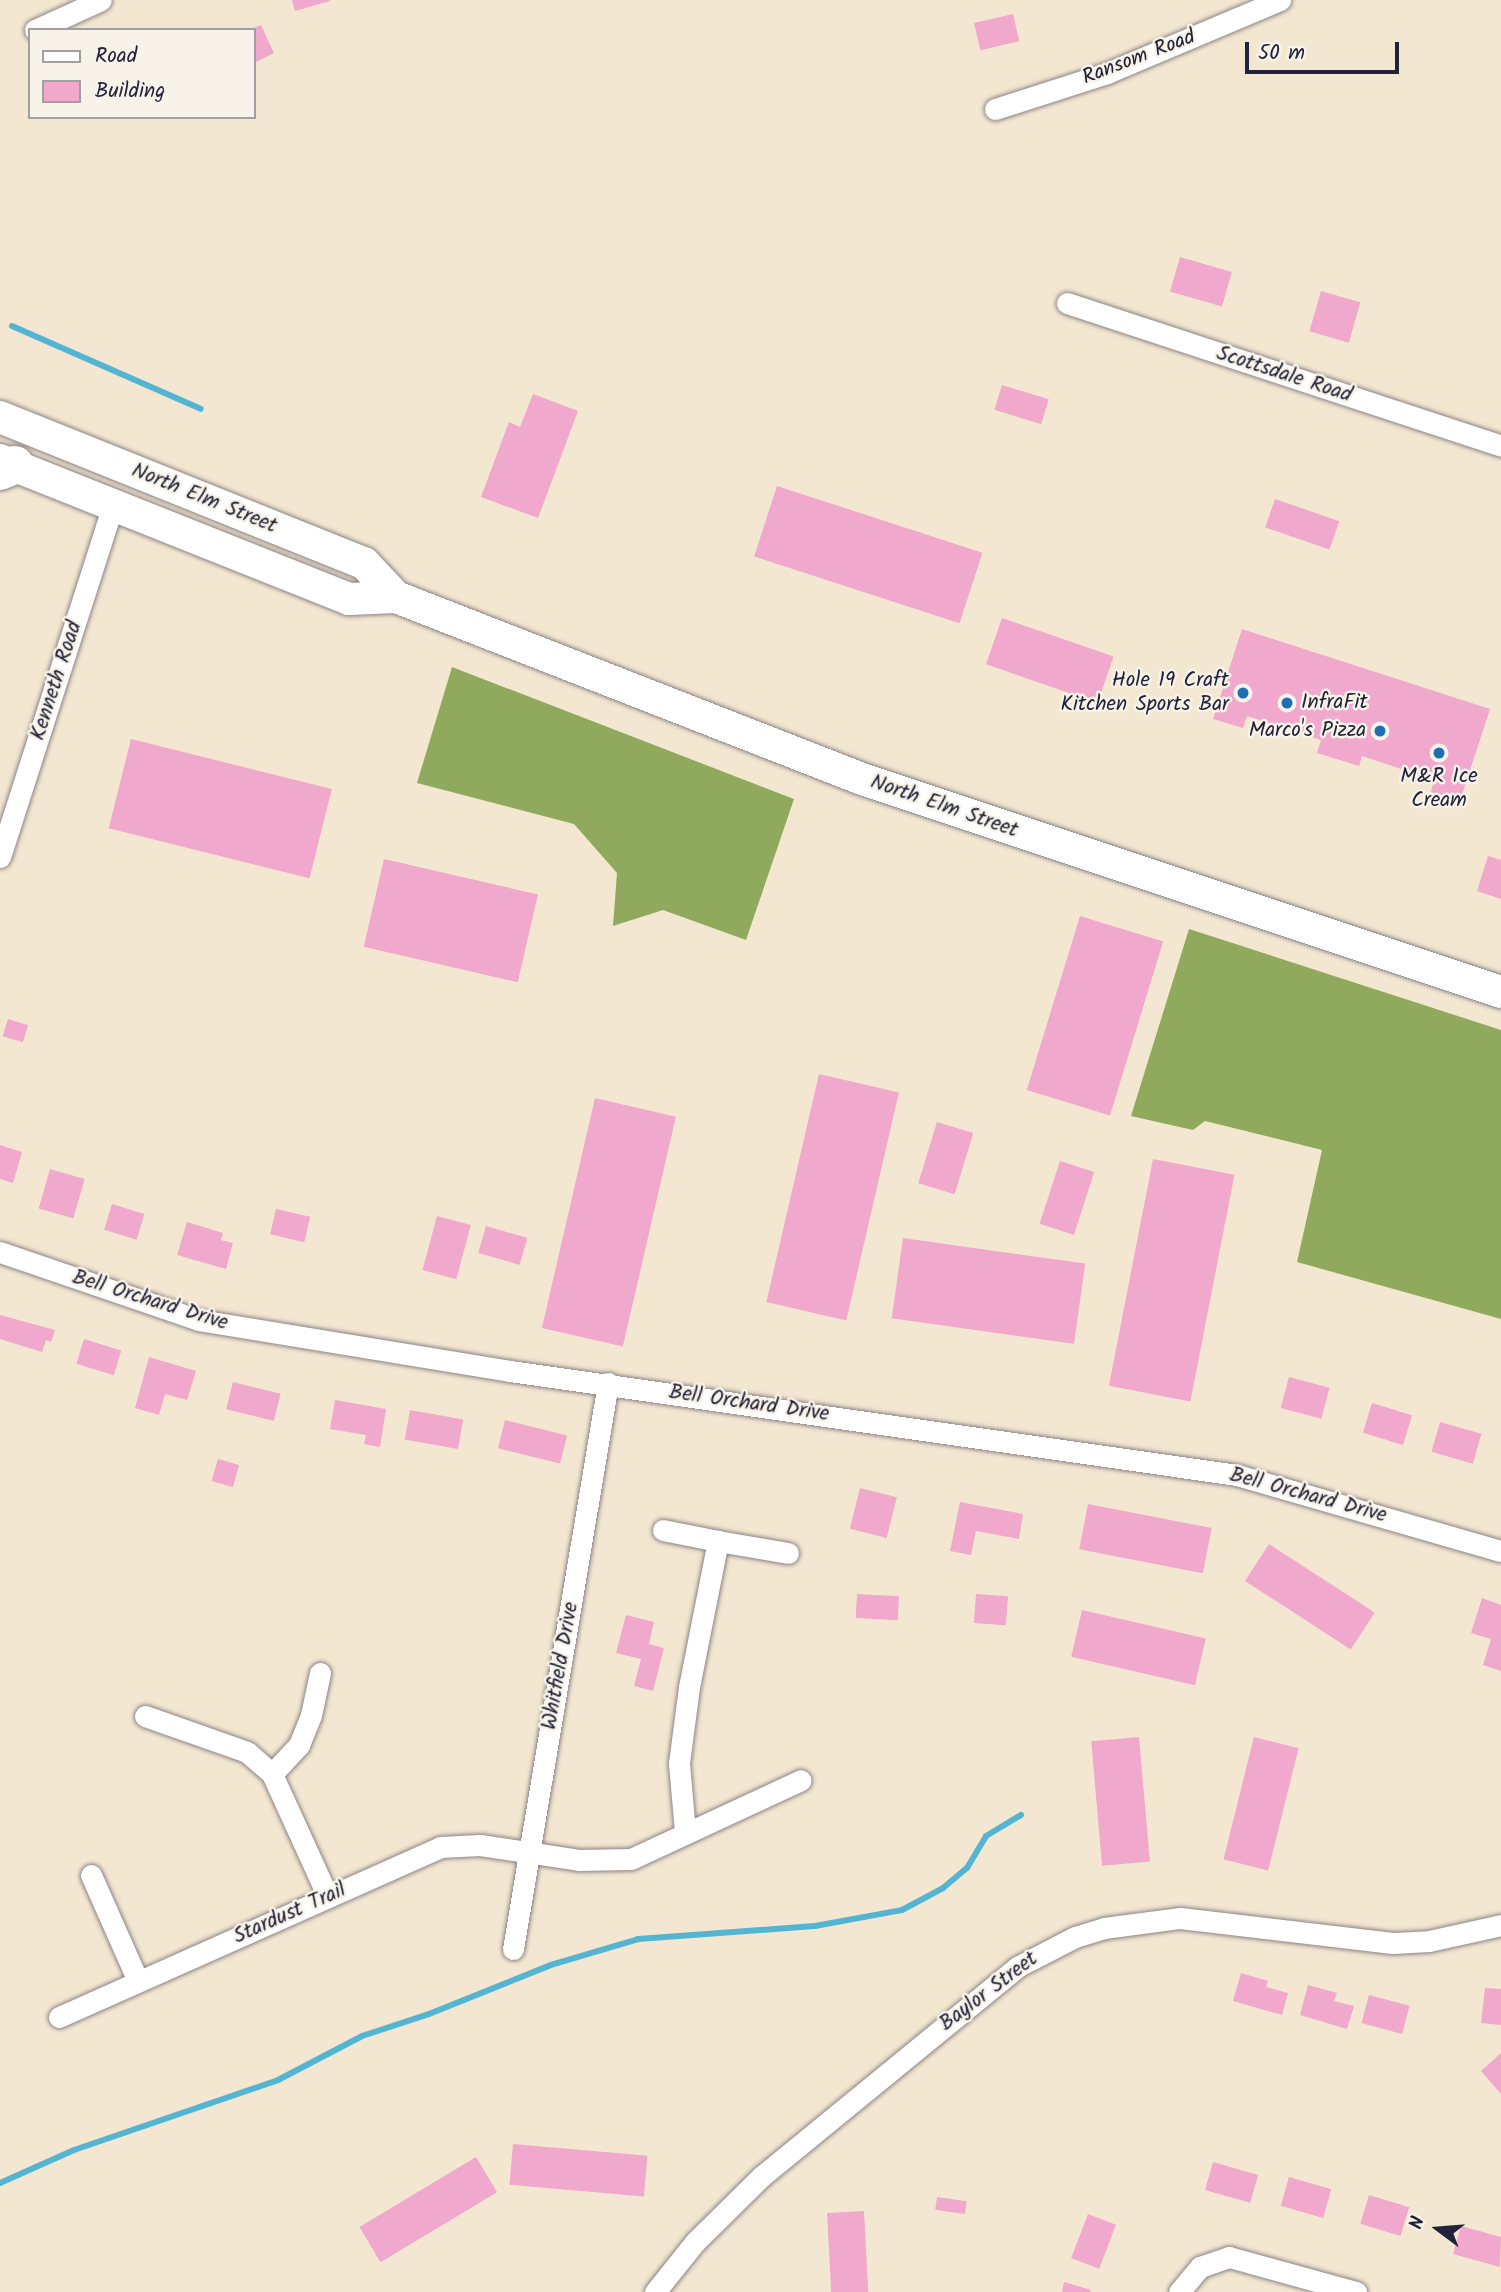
<!DOCTYPE html>
<html>
<head>
<meta charset="utf-8">
<style>
  body { margin:0 }
  #map { position:relative; width:1501px; height:2292px; overflow:hidden; background:#f4e7d1; font-family:Kalam,sans-serif }
  div>[style] { position:absolute }
  .forest>* { inset:0; background:#8faa5c }
  .stream>* { height:6px; margin:-3px; padding:0 3px; transform-origin:3px; border-radius:3px; background:#54b5d3 }
  .building>* { inset:0; background:#f0a8cc; transform-origin:0 0 }
  .roads { filter:drop-shadow(0 0 2px #8b8486) drop-shadow(0 0 2px #8b8486) }
  .minor>* { height:21px; margin:-10.5px; padding:0 10.5px; transform-origin:10.5px; border-radius:10.5px; background:#fff }
  .secondary>* { height:32px; margin:-16px; padding:0 16px; transform-origin:16px; border-radius:16px; background:#fff }
  .motorway>* { height:38px; margin:-19px; padding:0 19px; transform-origin:19px; border-radius:19px; background:#fff }
  .dots>* { width:19px; height:19px; translate:-50% -50%; box-sizing:border-box; border:4px solid #f7f3e8; border-radius:50% }
  span { translate:-50% -50%; white-space:nowrap; text-align:center; line-height:1.15; -webkit-text-stroke:5px #f7f3e8; paint-order:stroke }
  .street-label { font-size:21px; color:#22223b }
  .poi-label { font-size:21px; color:#22223b }
  .right { translate:-100% -50%; text-align:right }
  .left { translate:0 -50%; text-align:left }
  .legend { position:absolute; left:28px; top:28px; width:228px; height:91px; box-sizing:border-box; background:#f7f3e8; border:2px solid #a29fa3; margin:0; padding:9px 12px; list-style:none; font-size:21px; color:#22223b }
  .legend li { display:flex; align-items:center; gap:14px; height:35px }
  .legend b { width:35px; border:2px solid #a29fa3 }
  .north { position:absolute; left:1403px; top:2194px; width:70px; height:70px; -webkit-text-stroke:5px #f7f3e8; paint-order:stroke; rotate:286deg; font-size:19px; font-weight:700; line-height:28px; text-align:center; color:#22223b }
  .north::after { content:''; display:block; margin:auto; width:24px; height:32px; background:#22223b; clip-path:polygon(50% 0,100% 100%,50% 72%,0 100%) }
  .scale { position:absolute; left:1245px; top:42px; width:154px; height:32px; box-sizing:border-box; border:4px solid #22223b; border-top:0; padding-left:9px; font-size:21px; line-height:24px; white-space:nowrap; color:#22223b; -webkit-text-stroke:5px #f7f3e8; paint-order:stroke }
</style>
</head>
<body>
<div id="map">
  <div class="forest">
    <div style="clip-path:polygon(452px 667px,794px 799px,746px 940px,663px 910px,613px 926px,617px 873px,574px 824px,417px 783px)"></div>
    <div style="clip-path:polygon(1189px 929px,1501px 1030px,1501px 1319px,1297px 1262px,1322px 1150px,1205px 1121px,1193px 1130px,1131px 1116px)"></div>
  </div>
  <div class="stream">
    <div style="left:12px;top:326px;width:206px;rotate:23.7deg"></div>
    <div style="left:0;top:2183px;width:81px;rotate:-24deg"></div>
    <div style="left:74px;top:2150px;width:216px;rotate:-18.9deg"></div>
    <div style="left:278px;top:2080px;width:95px;rotate:-27.6deg"></div>
    <div style="left:362px;top:2036px;width:71px;rotate:-18.2deg"></div>
    <div style="left:429px;top:2014px;width:131px;rotate:-21.9deg"></div>
    <div style="left:551px;top:1965px;width:91px;rotate:-16.6deg"></div>
    <div style="left:638px;top:1939px;width:177px;rotate:-4.2deg"></div>
    <div style="left:815px;top:1926px;width:88px;rotate:-10.4deg"></div>
    <div style="left:902px;top:1910px;width:47px;rotate:-28.2deg"></div>
    <div style="left:943px;top:1888px;width:31px;rotate:-40deg"></div>
    <div style="left:967px;top:1868px;width:37px;rotate:-59deg"></div>
    <div style="left:986px;top:1836px;width:41px;rotate:-31deg"></div>
  </div>
  <div class="building">
    <div style="clip-path:polygon(292px 0,330px 0,330px 1px,295px 11px)"></div>
    <div style="left:1013px;top:14px;width:28px;height:40px;rotate:77deg"></div>
    <div style="clip-path:polygon(261px 25px,274px 53px,254px 63px,254px 28px)"></div>
    <div style="left:1180px;top:257px;width:54px;height:36px;rotate:16deg"></div>
    <div style="left:1321px;top:291px;width:41px;height:42px;rotate:16deg"></div>
    <div style="left:1002px;top:385px;width:49px;height:26px;rotate:17deg"></div>
    <div style="clip-path:polygon(533px 394px,578px 411px,538px 518px,481px 497px,509px 422px,520px 427px)"></div>
    <div style="left:777px;top:486px;width:216px;height:74px;rotate:18deg"></div>
    <div style="left:1275px;top:499px;width:68px;height:30px;rotate:19deg"></div>
    <div style="left:1002px;top:618px;width:118px;height:49px;rotate:19deg"></div>
    <div style="clip-path:polygon(1242px 629px,1490px 709px,1460px 801px,1431px 792px,1434px 780px,1362px 756px,1359px 766px,1317px 753px,1321px 740px,1247px 716px,1243px 728px,1213px 719px)"></div>
    <div style="left:131px;top:739px;width:207px;height:92px;rotate:14deg"></div>
    <div style="clip-path:polygon(1488px 856px,1501px 860px,1501px 899px,1477px 891px)"></div>
    <div style="left:384px;top:859px;width:158px;height:90px;rotate:13deg"></div>
    <div style="left:1080px;top:916px;width:87px;height:182px;rotate:17deg"></div>
    <div style="left:8px;top:1019px;width:21px;height:18px;rotate:17deg"></div>
    <div style="left:819px;top:1074px;width:82px;height:234px;rotate:13deg"></div>
    <div style="left:595px;top:1098px;width:83px;height:236px;rotate:13deg"></div>
    <div style="left:937px;top:1122px;width:38px;height:64px;rotate:17deg"></div>
    <div style="clip-path:polygon(0 1145px,22px 1152px,13px 1183px,0 1179px)"></div>
    <div style="left:1153px;top:1159px;width:83px;height:231px;rotate:11deg"></div>
    <div style="left:1060px;top:1161px;width:36px;height:66px;rotate:18deg"></div>
    <div style="left:50px;top:1169px;width:36px;height:41px;rotate:16deg"></div>
    <div style="left:112px;top:1204px;width:34px;height:27px;rotate:17deg"></div>
    <div style="left:276px;top:1209px;width:35px;height:26px;rotate:13deg"></div>
    <div style="left:437px;top:1216px;width:35px;height:56px;rotate:15deg"></div>
    <div style="clip-path:polygon(187px 1222px,223px 1233px,221px 1240px,233px 1243px,226px 1269px,177px 1255px)"></div>
    <div style="left:486px;top:1226px;width:43px;height:28px;rotate:16deg"></div>
    <div style="left:903px;top:1238px;width:184px;height:81px;rotate:8deg"></div>
    <div style="clip-path:polygon(0 1315px,55px 1330px,51px 1342px,46px 1340px,42px 1352px,0 1339px)"></div>
    <div style="left:84px;top:1339px;width:39px;height:26px;rotate:17deg"></div>
    <div style="clip-path:polygon(149px 1357px,196px 1371px,187px 1400px,165px 1394px,159px 1415px,135px 1408px)"></div>
    <div style="left:1289px;top:1377px;width:42px;height:32px;rotate:15deg"></div>
    <div style="left:233px;top:1382px;width:49px;height:28px;rotate:14deg"></div>
    <div style="clip-path:polygon(335px 1400px,386px 1409px,380px 1447px,364px 1444px,366px 1435px,330px 1429px)"></div>
    <div style="left:1372px;top:1403px;width:42px;height:31px;rotate:17deg"></div>
    <div style="left:410px;top:1410px;width:54px;height:30px;rotate:10deg"></div>
    <div style="left:505px;top:1420px;width:64px;height:29px;rotate:14deg"></div>
    <div style="left:1440px;top:1422px;width:43px;height:31px;rotate:16deg"></div>
    <div style="left:218px;top:1459px;width:22px;height:23px;rotate:16deg"></div>
    <div style="left:860px;top:1488px;width:38px;height:42px;rotate:14deg"></div>
    <div style="clip-path:polygon(960px 1502px,1023px 1514px,1019px 1539px,976px 1531px,971px 1555px,950px 1551px)"></div>
    <div style="left:1088px;top:1504px;width:126px;height:46px;rotate:11deg"></div>
    <div style="left:1269px;top:1544px;width:126px;height:44px;rotate:33deg"></div>
    <div style="left:857px;top:1594px;width:42px;height:24px;rotate:3deg"></div>
    <div style="left:976px;top:1594px;width:32px;height:29px;rotate:4deg"></div>
    <div style="clip-path:polygon(1482px 1598px,1501px 1605px,1501px 1671px,1483px 1665px,1491px 1639px,1471px 1633px)"></div>
    <div style="left:1082px;top:1610px;width:127px;height:48px;rotate:13deg"></div>
    <div style="clip-path:polygon(626px 1615px,654px 1622px,649px 1644px,664px 1648px,653px 1691px,634px 1686px,641px 1659px,616px 1653px)"></div>
    <div style="left:1139px;top:1737px;width:125px;height:48px;rotate:85deg"></div>
    <div style="left:1254px;top:1737px;width:46px;height:126px;rotate:14deg"></div>
    <div style="clip-path:polygon(1241px 1973px,1268px 1981px,1266px 1987px,1288px 1993px,1282px 2015px,1233px 2001px)"></div>
    <div style="clip-path:polygon(1308px 1985px,1337px 1993px,1334px 2001px,1354px 2006px,1347px 2029px,1300px 2015px)"></div>
    <div style="clip-path:polygon(1485px 1988px,1501px 1989px,1501px 2025px,1481px 2023px)"></div>
    <div style="left:1369px;top:1995px;width:42px;height:29px;rotate:15deg"></div>
    <div style="clip-path:polygon(1501px 2053px,1501px 2094px,1481px 2071px)"></div>
    <div style="left:513px;top:2144px;width:135px;height:41px;rotate:5deg"></div>
    <div style="left:476px;top:2157px;width:41px;height:136px;rotate:59deg"></div>
    <div style="left:1213px;top:2162px;width:47px;height:29px;rotate:16deg"></div>
    <div style="left:1289px;top:2177px;width:44px;height:30px;rotate:16deg"></div>
    <div style="left:1369px;top:2195px;width:42px;height:30px;rotate:17deg"></div>
    <div style="left:937px;top:2197px;width:30px;height:13px;rotate:8deg"></div>
    <div style="left:864px;top:2211px;width:81px;height:37px;rotate:87deg"></div>
    <div style="left:1088px;top:2214px;width:30px;height:47px;rotate:21deg"></div>
    <div style="clip-path:polygon(1461px 2226px,1501px 2237px,1500px 2267px,1453px 2254px)"></div>
    <div style="clip-path:polygon(1064px 2282px,1091px 2290px,1090px 2292px,1062px 2292px)"></div>
  </div>
  <div class="roads">
    <div class="minor">
      <div style="left:35px;top:30px;width:72px;rotate:-24.4deg"></div>
      <div style="left:995px;top:109px;width:118px;rotate:-17.8deg"></div>
      <div style="left:1107px;top:73px;width:188px;rotate:-22.9deg"></div>
      <div style="left:1067px;top:303px;width:457px;rotate:18.2deg"></div>
      <div style="left:0;top:857px;width:370px;rotate:-72.2deg"></div>
      <div style="left:0;top:1252px;width:210px;rotate:18.9deg"></div>
      <div style="left:199px;top:1320px;width:315px;rotate:9.3deg"></div>
      <div style="left:510px;top:1371px;width:734px;rotate:8.14deg"></div>
      <div style="left:1237px;top:1475px;width:275px;rotate:16.1deg"></div>
      <div style="left:663px;top:1530px;width:56px;rotate:11.3deg"></div>
      <div style="left:145px;top:1716px;width:108px;rotate:19.4deg"></div>
      <div style="left:247px;top:1752px;width:33px;rotate:41deg"></div>
      <div style="left:272px;top:1774px;width:135px;rotate:65.5deg"></div>
      <div style="left:272px;top:1774px;width:40px;rotate:-47deg"></div>
      <div style="left:299px;top:1745px;width:32px;rotate:-68deg"></div>
      <div style="left:311px;top:1715px;width:43px;rotate:-77.9deg"></div>
      <div style="left:685px;top:1832px;width:69px;rotate:-95deg"></div>
      <div style="left:679px;top:1763px;width:77px;rotate:-82.5deg"></div>
      <div style="left:689px;top:1687px;width:149px;rotate:-78.8deg"></div>
      <div style="left:718px;top:1541px;width:71px;rotate:9.7deg"></div>
      <div style="left:91px;top:1875px;width:116px;rotate:66.1deg"></div>
      <div style="left:513px;top:1949px;width:574px;rotate:-80.47deg"></div>
      <div style="left:59px;top:2017px;width:417px;rotate:-24deg"></div>
      <div style="left:440px;top:1847px;width:40px;rotate:-2.9deg"></div>
      <div style="left:480px;top:1845px;width:100px;rotate:8.6deg"></div>
      <div style="left:579px;top:1860px;width:52px;rotate:-1.1deg"></div>
      <div style="left:631px;top:1859px;width:187px;rotate:-24.9deg"></div>
      <div style="left:655px;top:2292px;width:64px;rotate:-51.3deg"></div>
      <div style="left:695px;top:2242px;width:94px;rotate:-44.6deg"></div>
      <div style="left:762px;top:2176px;width:330px;rotate:-39.3deg"></div>
      <div style="left:1017px;top:1967px;width:65px;rotate:-27.3deg"></div>
      <div style="left:1075px;top:1937px;width:30px;rotate:-17deg"></div>
      <div style="left:1104px;top:1928px;width:77px;rotate:-7.5deg"></div>
      <div style="left:1180px;top:1918px;width:214px;rotate:6.7deg"></div>
      <div style="left:1393px;top:1943px;width:36px;rotate:-3deg"></div>
      <div style="left:1429px;top:1941px;width:74px;rotate:-12.5deg"></div>
      <div style="left:1179px;top:2292px;width:33px;rotate:-50deg"></div>
      <div style="left:1200px;top:2267px;width:31px;rotate:-19deg"></div>
      <div style="left:1229px;top:2257px;width:132px;rotate:15.4deg"></div>
    </div>
    <div class="secondary">
      <div style="left:0;top:417px;width:392px;rotate:21.9deg"></div>
      <div style="left:364px;top:563px;width:47px;rotate:46.7deg"></div>
      <div style="left:0;top:460px;width:376px;rotate:21.7deg"></div>
      <div style="left:349px;top:599px;width:47px;rotate:-2.4deg"></div>
      <div style="left:396px;top:597px;width:500px;rotate:21.33deg"></div>
      <div style="left:862px;top:779px;width:674px;rotate:18.43deg"></div>
    </div>
    <div class="motorway">
      <div style="left:0;top:471px;width:16px;rotate:-22deg"></div>
    </div>
  </div>
  <div class="dots">
    <div style="left:1243px;top:693px;background:#1f6fb2"></div>
    <div style="left:1287px;top:703px;background:#1f6fb2"></div>
    <div style="left:1380px;top:731px;background:#1f6fb2"></div>
    <div style="left:1439px;top:753px;background:#1f6fb2"></div>
  </div>
  <div class="street-label">
    <span style="left:1139px;top:58px;rotate:-21deg">Ransom Road</span>
    <span style="left:1284px;top:375px;rotate:18deg">Scottsdale Road</span>
    <span style="left:204px;top:499px;rotate:22deg">North Elm Street</span>
    <span style="left:57px;top:681px;rotate:-72deg">Kenneth Road</span>
    <span style="left:944px;top:807px;rotate:19deg">North Elm Street</span>
    <span style="left:150px;top:1301px;rotate:17deg">Bell Orchard Drive</span>
    <span style="left:749px;top:1404px;rotate:8deg">Bell Orchard Drive</span>
    <span style="left:1308px;top:1496px;rotate:15deg">Bell Orchard Drive</span>
    <span style="left:561px;top:1666px;rotate:-80deg">Whitfield Drive</span>
    <span style="left:290px;top:1914px;rotate:-24deg">Stardust Trail</span>
    <span style="left:989px;top:1992px;rotate:-37deg">Baylor Street</span>
  </div>
  <div class="poi-label">
    <span class="right" style="left:1229px;top:693px">Hole 19 Craft<br>Kitchen Sports Bar</span>
    <span class="left" style="left:1301px;top:703px">InfraFit</span>
    <span class="right" style="left:1366px;top:731px">Marco's Pizza</span>
    <span style="left:1439px;top:789px">M&amp;R Ice<br>Cream</span>
  </div>
  <ul class="legend">
  <li><b style="height:9px;background:#fff"></b>Road</li>
  <li><b style="height:19px;background:#f0a8cc"></b>Building</li>
  </ul>
  <div class="north">N</div>
  <div class="scale">50 m</div>
</div>
</body>
</html>
